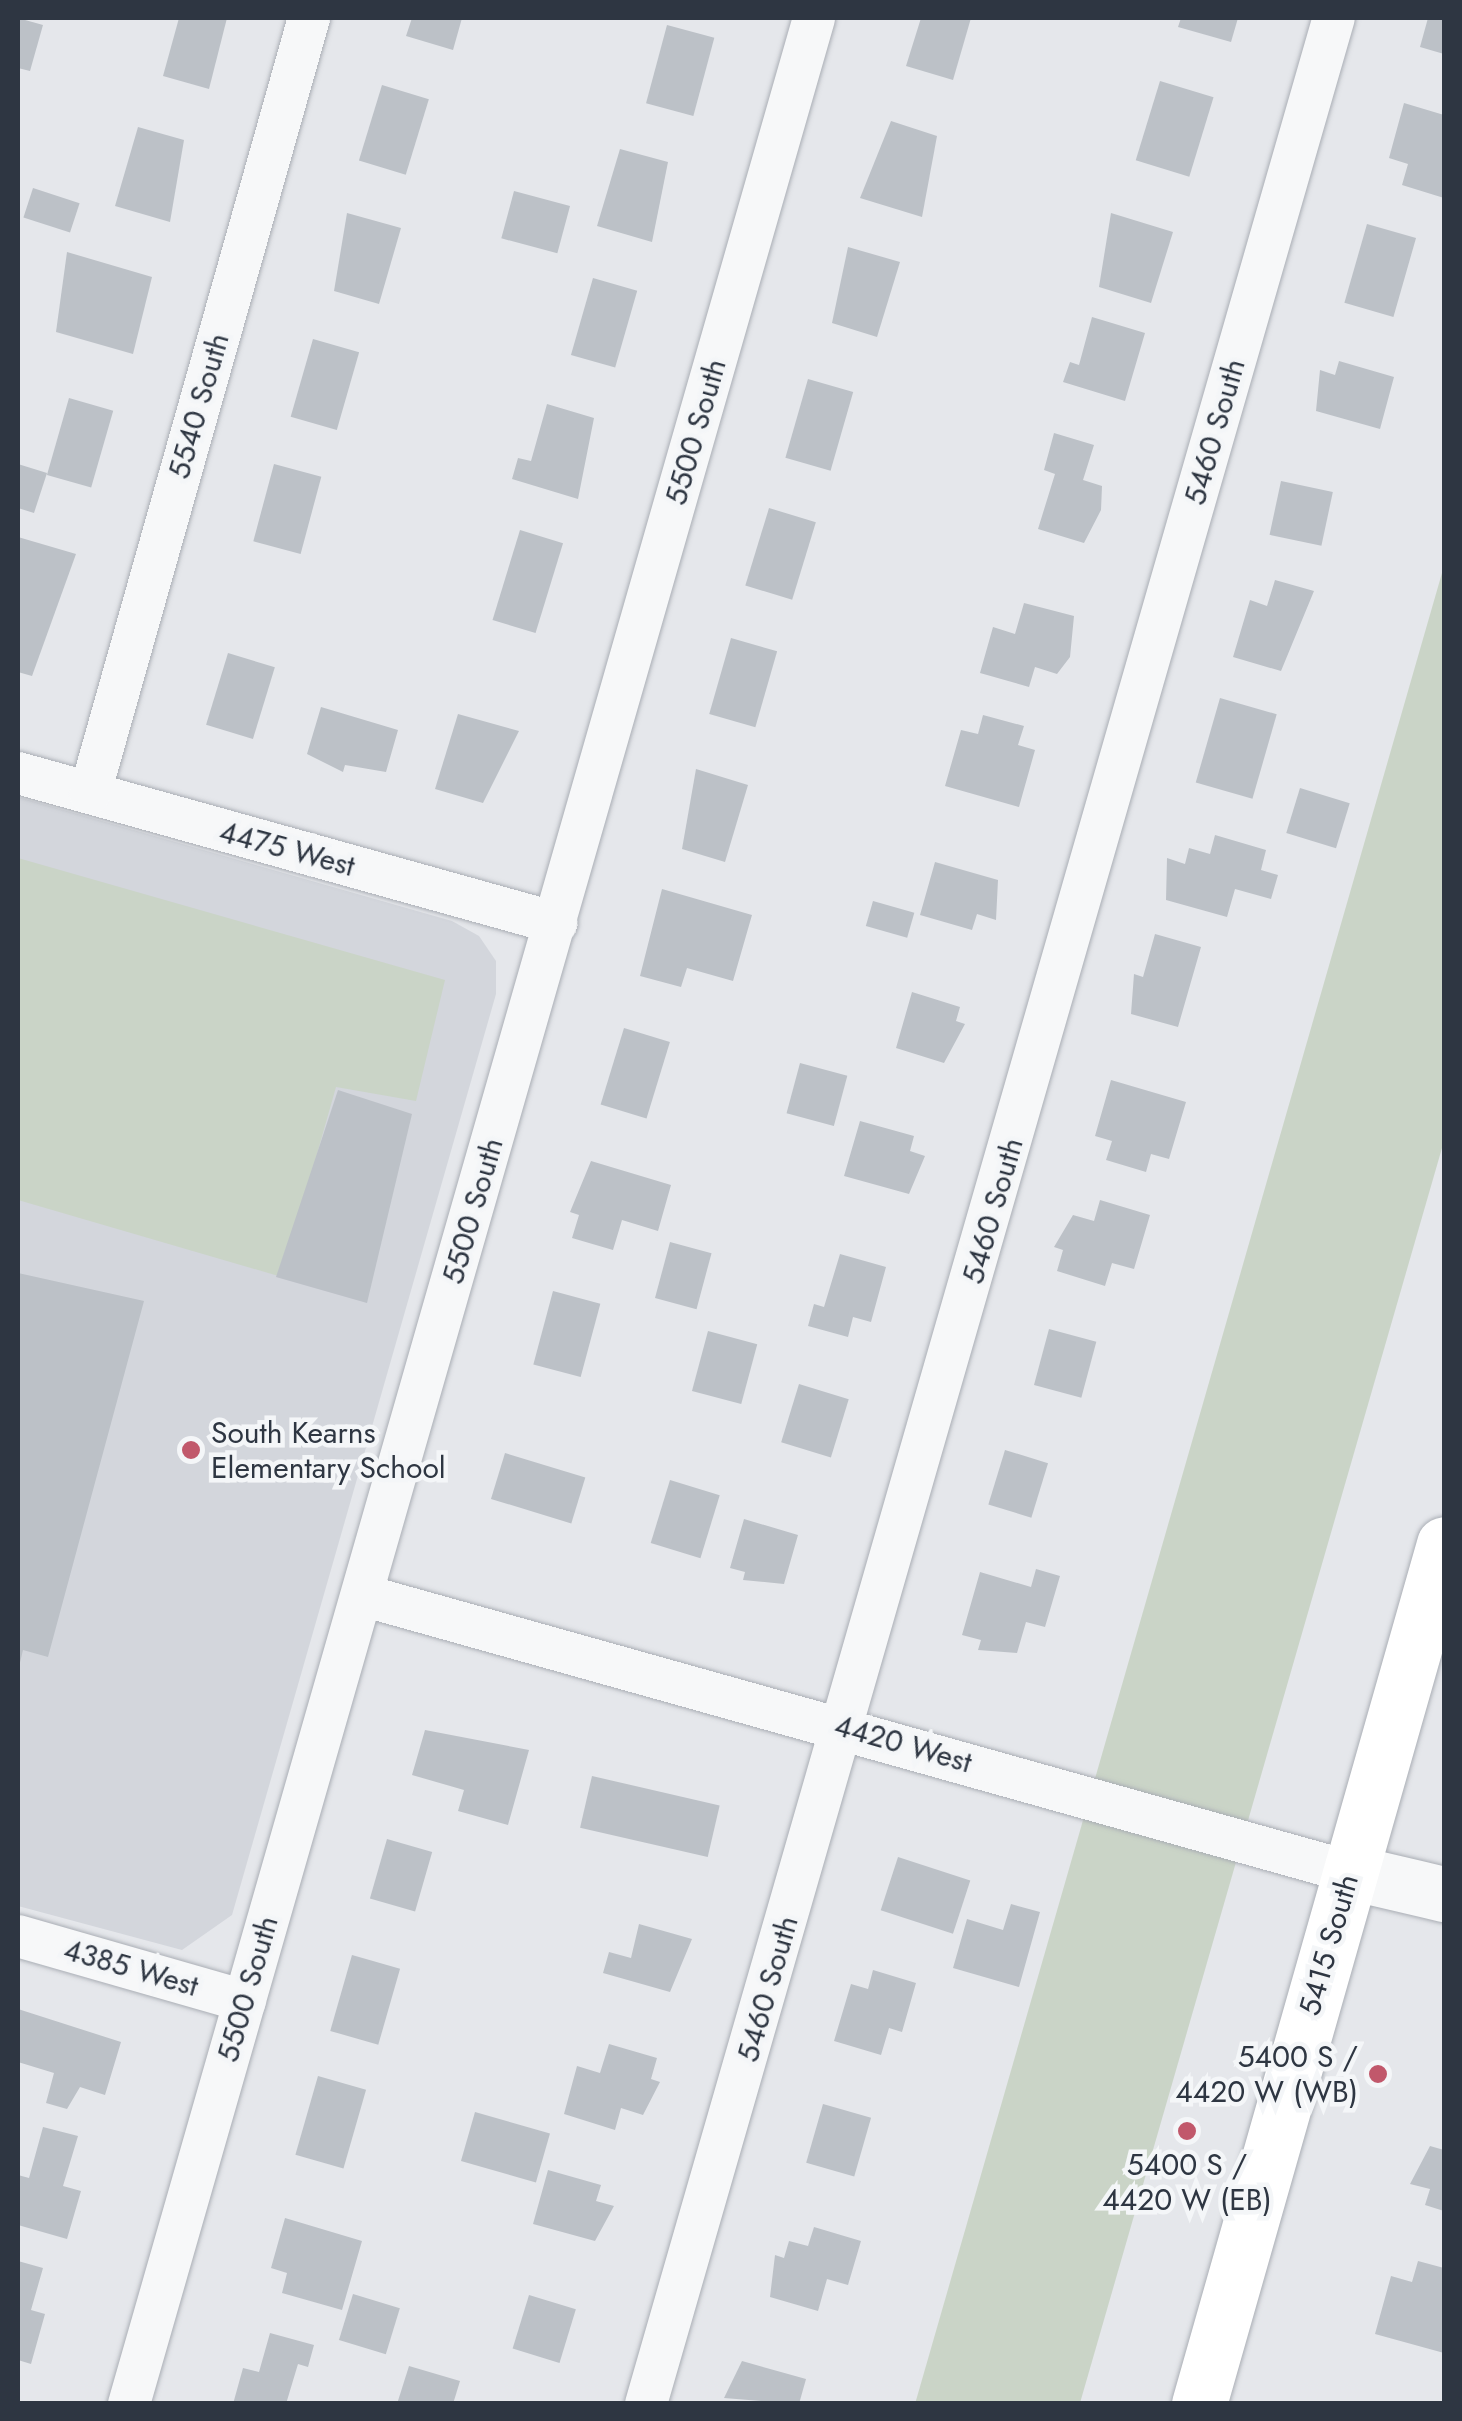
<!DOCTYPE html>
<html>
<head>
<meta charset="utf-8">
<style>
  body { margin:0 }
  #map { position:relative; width:1462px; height:2421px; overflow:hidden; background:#e5e7eb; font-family:Jost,sans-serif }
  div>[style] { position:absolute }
  .built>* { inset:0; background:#d3d6dc }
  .green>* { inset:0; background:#cad4c7 }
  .building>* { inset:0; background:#bcc1c7; transform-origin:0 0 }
  .roads { filter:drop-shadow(0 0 2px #aaaeb5) drop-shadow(0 0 2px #aaaeb5) }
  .minor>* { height:42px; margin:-21px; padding:0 21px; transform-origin:21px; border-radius:21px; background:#f7f8f9 }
  .tertiary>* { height:55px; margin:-27.5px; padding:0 27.5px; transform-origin:27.5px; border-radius:27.5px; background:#f7f8f9 }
  .primary>* { height:55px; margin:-27.5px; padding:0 27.5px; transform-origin:27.5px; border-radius:27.5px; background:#fff }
  .dots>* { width:28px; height:28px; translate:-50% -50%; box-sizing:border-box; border:5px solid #f4f6f8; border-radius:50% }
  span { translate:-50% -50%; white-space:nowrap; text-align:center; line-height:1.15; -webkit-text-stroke:9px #f4f6f8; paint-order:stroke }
  .street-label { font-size:30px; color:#2e3642 }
  .poi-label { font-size:30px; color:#2e3642 }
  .left { translate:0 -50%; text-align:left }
  .right { translate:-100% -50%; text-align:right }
  .frame { position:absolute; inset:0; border:20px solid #2e3642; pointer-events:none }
</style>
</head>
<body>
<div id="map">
  <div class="built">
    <div style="clip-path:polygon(18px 797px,452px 921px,479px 936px,496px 961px,496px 994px,232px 1915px,182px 1950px,18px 1906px)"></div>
  </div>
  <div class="green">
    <div style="clip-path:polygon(1444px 566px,1444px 1141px,1080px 2403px,915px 2404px)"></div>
    <div style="clip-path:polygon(18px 858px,445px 980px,416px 1101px,336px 1087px,282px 1277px,18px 1200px)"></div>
  </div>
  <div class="building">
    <div style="clip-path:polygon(18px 18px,43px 25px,30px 71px,18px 68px)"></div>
    <div style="clip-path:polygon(179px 18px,227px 18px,209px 89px,163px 76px)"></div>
    <div style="clip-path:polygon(412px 18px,462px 18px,453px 50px,406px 36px)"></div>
    <div style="clip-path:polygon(921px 18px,971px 18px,953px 80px,906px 66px)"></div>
    <div style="clip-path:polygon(1181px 18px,1238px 18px,1231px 42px,1178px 27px)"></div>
    <div style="clip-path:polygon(1428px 18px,1444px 18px,1444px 54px,1420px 47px)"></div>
    <div style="left:667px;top:25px;width:49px;height:81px;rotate:15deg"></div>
    <div style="left:1160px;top:81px;width:56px;height:83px;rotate:17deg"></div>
    <div style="left:382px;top:85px;width:49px;height:79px;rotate:17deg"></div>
    <div style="clip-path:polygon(1404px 103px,1444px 115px,1444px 198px,1402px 185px,1408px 164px,1389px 158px)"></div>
    <div style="clip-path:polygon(891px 121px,937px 136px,922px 217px,860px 198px)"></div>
    <div style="clip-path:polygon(138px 127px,184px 140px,170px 222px,115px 206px)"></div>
    <div style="clip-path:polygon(620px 149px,668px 162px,652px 242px,597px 226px)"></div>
    <div style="left:33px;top:188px;width:49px;height:31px;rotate:18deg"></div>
    <div style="left:514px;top:191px;width:58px;height:49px;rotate:15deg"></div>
    <div style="clip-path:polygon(347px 213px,401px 228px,379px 304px,334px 291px)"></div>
    <div style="clip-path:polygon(1111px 213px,1173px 232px,1151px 303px,1099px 287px)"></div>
    <div style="left:1367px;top:224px;width:51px;height:82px;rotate:16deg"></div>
    <div style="clip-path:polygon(848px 247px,900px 262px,877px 337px,832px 323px)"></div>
    <div style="clip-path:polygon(67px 252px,152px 277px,133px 354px,56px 332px)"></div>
    <div style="left:593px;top:278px;width:46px;height:80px;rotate:16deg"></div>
    <div style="clip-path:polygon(1092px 317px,1145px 333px,1125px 401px,1063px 382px,1070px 362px,1079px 365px)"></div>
    <div style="left:313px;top:339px;width:48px;height:81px;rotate:16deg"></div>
    <div style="clip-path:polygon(1339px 361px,1394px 377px,1380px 429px,1316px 411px,1320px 370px,1335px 375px)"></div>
    <div style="left:808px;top:379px;width:47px;height:82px;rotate:16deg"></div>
    <div style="left:69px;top:398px;width:46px;height:80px;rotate:16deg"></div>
    <div style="clip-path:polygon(547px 404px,594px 418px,578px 499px,512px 479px,518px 458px,531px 461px)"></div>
    <div style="clip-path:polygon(1054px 433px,1094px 445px,1083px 480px,1102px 486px,1101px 510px,1084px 543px,1038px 529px,1055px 474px,1044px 470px)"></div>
    <div style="clip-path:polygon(18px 464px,47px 473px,34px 513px,18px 508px)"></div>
    <div style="left:274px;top:464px;width:49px;height:80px;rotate:15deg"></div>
    <div style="left:1281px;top:481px;width:53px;height:55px;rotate:12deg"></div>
    <div style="left:769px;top:508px;width:49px;height:81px;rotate:17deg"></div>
    <div style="left:520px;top:530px;width:45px;height:94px;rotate:17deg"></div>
    <div style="clip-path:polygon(18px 537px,76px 554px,32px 676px,18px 672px)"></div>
    <div style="clip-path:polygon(1275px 580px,1314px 591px,1281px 671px,1233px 657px,1250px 600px,1267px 606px)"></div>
    <div style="clip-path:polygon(1024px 603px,1074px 616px,1070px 657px,1057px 674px,1035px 667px,1029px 687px,980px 673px,993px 627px,1015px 634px)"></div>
    <div style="left:731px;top:638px;width:48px;height:79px;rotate:16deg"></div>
    <div style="left:228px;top:653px;width:49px;height:75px;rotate:17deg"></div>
    <div style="left:1220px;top:698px;width:59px;height:88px;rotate:16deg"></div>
    <div style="clip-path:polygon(321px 707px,398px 730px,386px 772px,345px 765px,343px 772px,307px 754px)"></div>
    <div style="clip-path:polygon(458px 714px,519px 731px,483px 803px,435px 789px)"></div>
    <div style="clip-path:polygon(983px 715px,1024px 726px,1018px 745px,1035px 750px,1019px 807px,945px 786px,961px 730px,978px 734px)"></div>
    <div style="clip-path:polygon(696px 769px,748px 785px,725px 862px,682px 849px)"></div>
    <div style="left:1300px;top:788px;width:52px;height:47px;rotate:17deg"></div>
    <div style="clip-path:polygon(1215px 835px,1266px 850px,1261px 870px,1278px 875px,1271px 899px,1235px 889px,1227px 917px,1166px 900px,1167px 858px,1185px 864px,1189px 848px,1210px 854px)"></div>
    <div style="clip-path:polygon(935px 862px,998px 880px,996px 920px,977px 914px,972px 930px,920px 915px)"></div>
    <div style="clip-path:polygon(662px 889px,752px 915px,733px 981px,687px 968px,681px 987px,640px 976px)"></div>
    <div style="left:873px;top:901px;width:43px;height:26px;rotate:16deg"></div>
    <div style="clip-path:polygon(1155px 934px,1201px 947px,1178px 1027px,1131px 1014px,1134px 974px,1143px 977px)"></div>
    <div style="clip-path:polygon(912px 992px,960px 1007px,956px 1021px,965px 1024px,944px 1063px,896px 1048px)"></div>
    <div style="left:624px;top:1028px;width:48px;height:80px;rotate:17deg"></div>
    <div style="left:800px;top:1063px;width:49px;height:52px;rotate:15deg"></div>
    <div style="clip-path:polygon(1111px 1080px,1186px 1102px,1169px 1159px,1151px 1154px,1146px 1172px,1106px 1160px,1112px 1141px,1095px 1136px)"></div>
    <div style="clip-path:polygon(338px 1090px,412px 1114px,367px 1303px,276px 1277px)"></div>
    <div style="clip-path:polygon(860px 1121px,914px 1136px,910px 1151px,925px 1156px,909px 1194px,844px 1176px)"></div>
    <div style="clip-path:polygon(591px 1161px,671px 1185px,658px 1231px,622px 1220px,613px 1250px,572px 1238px,579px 1215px,570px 1212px)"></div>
    <div style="clip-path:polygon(1100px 1200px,1150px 1215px,1134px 1269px,1112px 1263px,1105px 1286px,1057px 1271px,1063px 1250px,1054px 1247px,1073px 1215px,1094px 1221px)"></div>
    <div style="left:670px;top:1242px;width:43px;height:58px;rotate:15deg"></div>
    <div style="clip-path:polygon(840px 1254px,886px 1267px,871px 1322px,853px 1317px,848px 1337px,808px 1326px,814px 1304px,824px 1307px)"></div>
    <div style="clip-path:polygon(18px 1273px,144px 1301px,48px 1657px,23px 1650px,19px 1667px)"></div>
    <div style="left:553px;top:1291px;width:49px;height:76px;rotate:15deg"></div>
    <div style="left:1049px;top:1329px;width:49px;height:58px;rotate:15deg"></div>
    <div style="left:708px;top:1331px;width:51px;height:62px;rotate:15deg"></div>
    <div style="left:799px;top:1384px;width:52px;height:61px;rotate:17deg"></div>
    <div style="left:1005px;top:1450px;width:45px;height:57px;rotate:17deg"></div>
    <div style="left:505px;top:1453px;width:84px;height:48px;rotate:17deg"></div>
    <div style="left:670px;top:1480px;width:52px;height:66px;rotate:17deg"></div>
    <div style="clip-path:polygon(744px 1519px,798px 1535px,784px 1584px,743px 1580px,745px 1572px,730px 1568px)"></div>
    <div style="clip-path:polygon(1036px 1569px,1060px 1576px,1045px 1627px,1026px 1622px,1017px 1653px,978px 1650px,981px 1640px,962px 1635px,980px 1572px,1031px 1587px)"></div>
    <div style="clip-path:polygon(425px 1730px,529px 1750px,508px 1825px,458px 1811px,464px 1790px,412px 1775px)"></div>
    <div style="left:592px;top:1776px;width:131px;height:53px;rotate:13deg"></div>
    <div style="left:387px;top:1839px;width:47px;height:62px;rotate:16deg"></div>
    <div style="left:898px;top:1857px;width:76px;height:56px;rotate:18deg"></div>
    <div style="clip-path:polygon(1011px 1904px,1040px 1912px,1019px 1987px,953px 1968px,967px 1919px,1003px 1930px)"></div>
    <div style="clip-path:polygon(639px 1924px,692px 1939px,670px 1992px,603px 1973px,609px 1952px,631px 1958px)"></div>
    <div style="left:352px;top:1955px;width:50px;height:79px;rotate:16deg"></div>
    <div style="clip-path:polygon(873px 1970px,916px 1983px,902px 2032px,889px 2028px,881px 2055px,834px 2041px,851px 1984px,868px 1989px)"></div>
    <div style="clip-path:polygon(18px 2009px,121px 2042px,105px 2095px,80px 2087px,67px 2109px,46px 2103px,54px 2073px,18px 2062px)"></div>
    <div style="clip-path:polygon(609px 2044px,657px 2058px,651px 2079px,660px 2082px,643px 2115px,621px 2108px,615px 2130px,564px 2114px,577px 2066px,600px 2073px)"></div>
    <div style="left:318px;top:2076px;width:50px;height:82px;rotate:16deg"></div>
    <div style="left:823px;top:2104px;width:50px;height:61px;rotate:16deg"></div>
    <div style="left:475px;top:2112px;width:78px;height:51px;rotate:16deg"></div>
    <div style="clip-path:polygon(43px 2127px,78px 2136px,63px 2186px,81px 2191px,67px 2239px,18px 2225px,18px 2175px,29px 2178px)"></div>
    <div style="clip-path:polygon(1430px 2146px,1444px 2150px,1444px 2211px,1425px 2205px,1430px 2189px,1410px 2184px)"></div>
    <div style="clip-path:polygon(548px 2170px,601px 2185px,596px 2201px,614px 2206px,595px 2241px,533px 2224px)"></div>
    <div style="clip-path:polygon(285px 2218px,362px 2241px,342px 2310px,282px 2293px,287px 2273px,271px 2268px)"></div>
    <div style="clip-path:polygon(814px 2227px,861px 2241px,848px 2285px,827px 2279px,818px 2311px,770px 2297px,775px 2255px,784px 2258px,789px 2241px,808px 2246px)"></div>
    <div style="clip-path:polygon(18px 2261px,43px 2268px,31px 2310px,45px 2314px,31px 2364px,18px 2360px)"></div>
    <div style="clip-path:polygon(1418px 2261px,1444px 2268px,1444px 2353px,1375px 2334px,1391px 2276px,1412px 2282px)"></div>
    <div style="left:353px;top:2294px;width:49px;height:48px;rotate:17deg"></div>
    <div style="left:529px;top:2295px;width:49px;height:56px;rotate:17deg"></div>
    <div style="clip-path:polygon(270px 2333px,314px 2345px,308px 2367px,298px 2364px,286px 2404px,233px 2404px,243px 2368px,259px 2372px)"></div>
    <div style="clip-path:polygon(742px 2361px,806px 2379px,799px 2404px,724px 2398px)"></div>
    <div style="clip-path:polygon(409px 2366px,460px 2381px,453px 2404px,397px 2404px)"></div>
  </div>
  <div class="roads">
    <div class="minor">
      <div style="left:18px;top:773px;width:559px;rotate:15.58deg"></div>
      <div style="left:90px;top:793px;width:805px;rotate:-74.22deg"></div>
      <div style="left:362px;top:1595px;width:1026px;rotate:15.66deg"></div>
      <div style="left:18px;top:1936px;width:236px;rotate:16deg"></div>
      <div style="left:129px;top:2404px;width:2482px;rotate:-73.98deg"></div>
      <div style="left:646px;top:2404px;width:2483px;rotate:-73.92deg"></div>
    </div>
    <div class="tertiary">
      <div style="left:1350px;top:1872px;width:97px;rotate:13.2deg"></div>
    </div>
    <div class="primary">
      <div style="left:1199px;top:2404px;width:894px;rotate:-74.1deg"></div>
    </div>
  </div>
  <div class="dots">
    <div style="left:191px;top:1450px;background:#c1586b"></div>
    <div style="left:1378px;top:2074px;background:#c1586b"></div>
    <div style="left:1187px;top:2131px;background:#c1586b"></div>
  </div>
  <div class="street-label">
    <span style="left:199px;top:406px;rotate:-74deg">5540 South</span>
    <span style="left:696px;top:432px;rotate:-74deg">5500 South</span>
    <span style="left:1215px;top:432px;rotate:-74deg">5460 South</span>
    <span style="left:287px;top:849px;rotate:15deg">4475 West</span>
    <span style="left:473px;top:1211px;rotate:-74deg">5500 South</span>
    <span style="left:993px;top:1211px;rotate:-74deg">5460 South</span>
    <span style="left:903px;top:1744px;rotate:16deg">4420 West</span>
    <span style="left:1329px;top:1945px;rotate:-74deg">5415 South</span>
    <span style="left:131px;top:1968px;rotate:16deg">4385 West</span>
    <span style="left:248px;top:1989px;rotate:-74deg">5500 South</span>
    <span style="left:768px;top:1989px;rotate:-74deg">5460 South</span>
  </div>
  <div class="poi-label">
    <span class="left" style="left:211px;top:1450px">South Kearns<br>Elementary School</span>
    <span class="right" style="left:1358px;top:2074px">5400 S /<br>4420 W (WB)</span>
    <span style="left:1187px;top:2182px">5400 S /<br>4420 W (EB)</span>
  </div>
  <div class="frame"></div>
</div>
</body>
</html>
